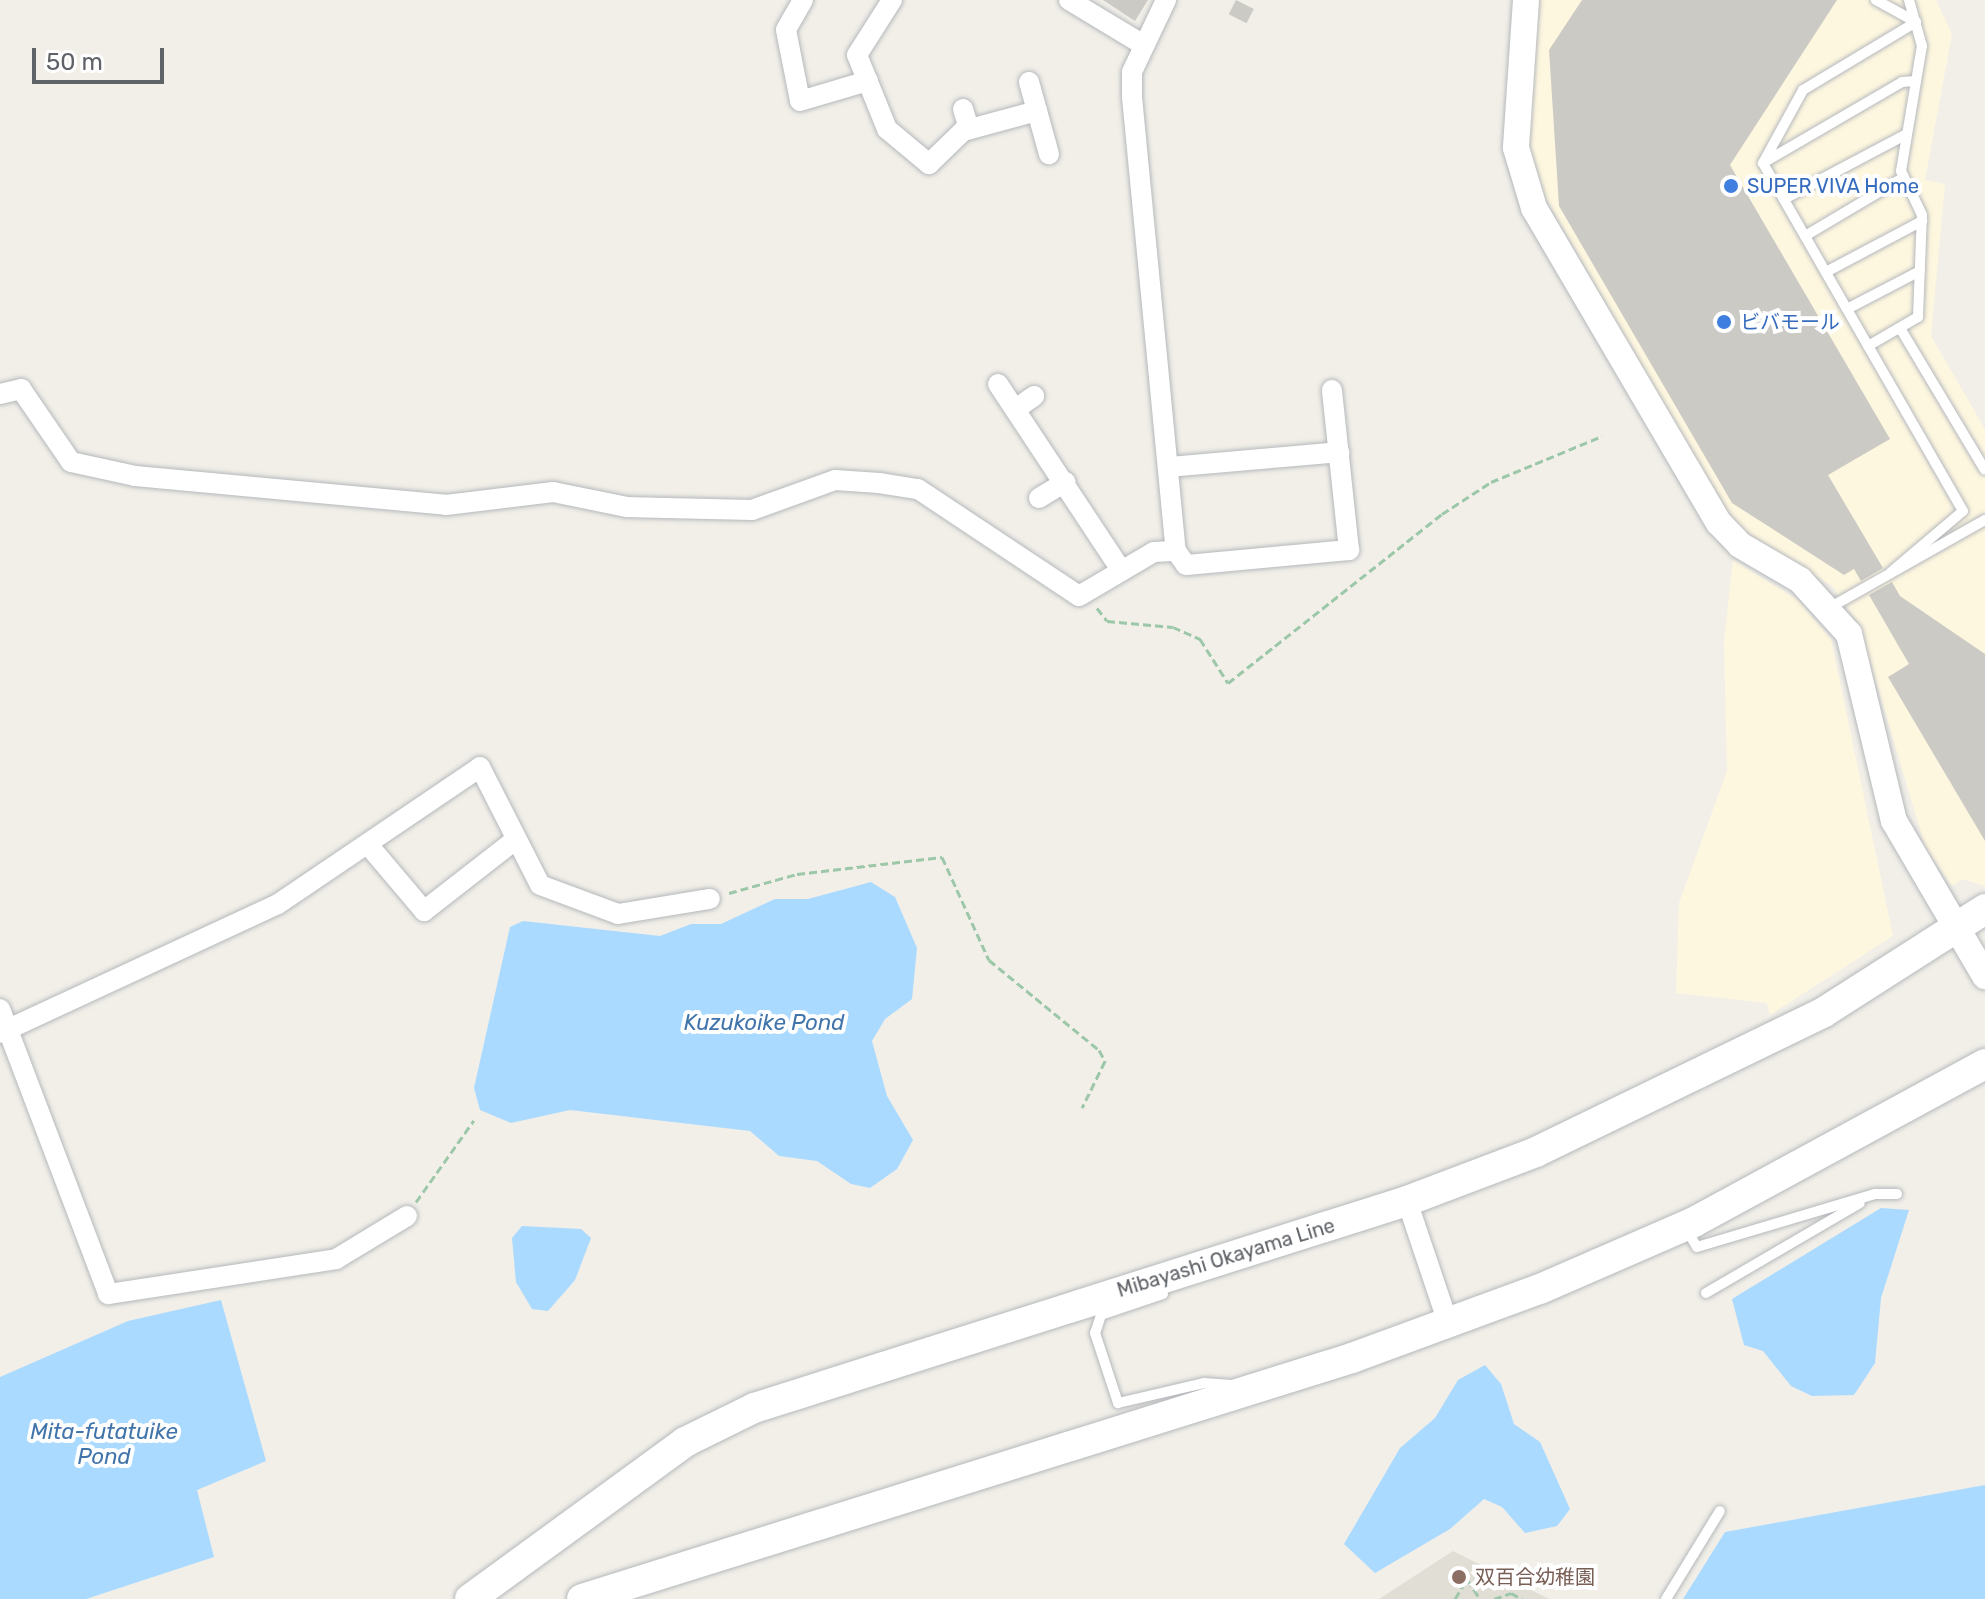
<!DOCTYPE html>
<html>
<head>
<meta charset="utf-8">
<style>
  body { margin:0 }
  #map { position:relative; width:1985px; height:1599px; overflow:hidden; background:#f1efe8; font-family:Rubik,"Noto Sans JP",sans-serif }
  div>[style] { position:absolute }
  .commercial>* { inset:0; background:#fef7e0 }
  .education>* { inset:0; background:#e1ded6 }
  .water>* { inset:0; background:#aadaff }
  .building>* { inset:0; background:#cccac5; transform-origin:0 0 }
  .path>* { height:3px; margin-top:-1.5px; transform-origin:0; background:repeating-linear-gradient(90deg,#9cc7a9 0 8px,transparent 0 12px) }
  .roads { filter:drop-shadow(0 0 2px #b5b8bc) drop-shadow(0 0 2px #b5b8bc) }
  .service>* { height:10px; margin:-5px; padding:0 5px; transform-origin:5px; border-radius:5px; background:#fff }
  .minor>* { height:20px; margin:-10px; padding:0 10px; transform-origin:10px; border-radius:10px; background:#fff }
  .tertiary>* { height:26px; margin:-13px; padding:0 13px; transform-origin:13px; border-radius:13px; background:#fff }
  .secondary>* { height:30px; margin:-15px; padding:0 15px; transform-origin:15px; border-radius:15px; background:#fff }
  .dots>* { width:22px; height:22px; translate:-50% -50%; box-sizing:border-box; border:4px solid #fff; border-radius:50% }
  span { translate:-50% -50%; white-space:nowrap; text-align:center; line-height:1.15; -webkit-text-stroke:8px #fff; paint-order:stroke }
  .shop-label { font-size:20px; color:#366cbe }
  .left { translate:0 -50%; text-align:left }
  .street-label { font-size:20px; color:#5f6368 }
  .education-label { font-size:20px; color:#785e54 }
  .water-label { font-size:22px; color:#4174aa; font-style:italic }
  .scale { position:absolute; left:32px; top:48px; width:132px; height:36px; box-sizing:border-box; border:4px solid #5f6368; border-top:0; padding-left:10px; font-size:24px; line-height:28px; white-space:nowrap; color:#5f6368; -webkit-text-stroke:6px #fff; paint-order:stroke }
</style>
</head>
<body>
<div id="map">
  <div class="commercial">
    <div style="clip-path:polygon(1538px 0,1936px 0,1952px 34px,1925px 180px,1945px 184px,1931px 336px,1985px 429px,1985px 886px,1962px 879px,1952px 886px,1926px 849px,1859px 625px,1832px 586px,1746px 532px,1723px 507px,1539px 187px,1529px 150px)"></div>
    <div style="clip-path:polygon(1733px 560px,1798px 600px,1831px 639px,1893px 936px,1770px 1015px,1767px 1003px,1676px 993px,1679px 903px,1727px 771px,1724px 642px)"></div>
  </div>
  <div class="education">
    <div style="clip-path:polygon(1453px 1551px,1549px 1599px,1379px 1599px)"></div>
  </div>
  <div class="water">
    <div style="clip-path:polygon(871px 882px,895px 897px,917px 948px,912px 999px,885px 1019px,872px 1041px,887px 1096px,913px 1140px,897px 1169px,870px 1188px,851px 1184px,817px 1161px,779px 1156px,750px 1131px,570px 1110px,511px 1123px,480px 1110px,474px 1088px,510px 927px,523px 921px,660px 936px,691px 924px,721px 924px,775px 899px,808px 899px)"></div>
    <div style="clip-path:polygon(1881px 1208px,1909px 1210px,1881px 1298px,1875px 1363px,1854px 1395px,1812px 1396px,1791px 1386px,1763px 1351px,1744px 1345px,1732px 1299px)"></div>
    <div style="clip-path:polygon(522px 1226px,581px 1229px,591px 1238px,575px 1280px,548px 1311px,532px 1309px,516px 1282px,512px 1238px)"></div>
    <div style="clip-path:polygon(221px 1300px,266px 1461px,197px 1490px,214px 1557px,86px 1599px,0 1599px,0 1377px,128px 1321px)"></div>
    <div style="clip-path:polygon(1485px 1365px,1501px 1384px,1514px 1424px,1540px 1442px,1570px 1509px,1557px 1526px,1525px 1533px,1502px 1507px,1484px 1499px,1450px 1529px,1375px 1573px,1344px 1544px,1400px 1448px,1435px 1418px,1458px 1380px)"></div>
    <div style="clip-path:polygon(1985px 1485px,1985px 1599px,1683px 1599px,1725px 1532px)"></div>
  </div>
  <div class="building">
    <div style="clip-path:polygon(1103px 0,1148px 0,1135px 21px)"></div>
    <div style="left:1236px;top:0;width:20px;height:16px;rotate:27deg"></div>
    <div style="clip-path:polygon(1582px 0,1837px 0,1730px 165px,1890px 439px,1828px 475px,1883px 568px,1861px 581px,1854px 569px,1844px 575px,1732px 503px,1559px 206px,1549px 50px)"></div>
    <div style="clip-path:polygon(1892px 582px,1900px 596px,1985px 654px,1985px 841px,1888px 677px,1909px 664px,1869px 595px)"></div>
  </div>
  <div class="path">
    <div style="left:1097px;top:608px;width:16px;rotate:52deg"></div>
    <div style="left:1107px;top:621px;width:66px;rotate:5.2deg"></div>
    <div style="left:1173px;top:627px;width:30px;rotate:24deg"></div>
    <div style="left:1200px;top:639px;width:52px;rotate:57.5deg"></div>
    <div style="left:1228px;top:683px;width:273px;rotate:-38.3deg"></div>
    <div style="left:1442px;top:514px;width:59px;rotate:-33.1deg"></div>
    <div style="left:1491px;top:482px;width:120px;rotate:-22.5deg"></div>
    <div style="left:729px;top:893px;width:71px;rotate:-15.6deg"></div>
    <div style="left:797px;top:874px;width:146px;rotate:-6.7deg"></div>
    <div style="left:942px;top:857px;width:113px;rotate:65.5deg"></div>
    <div style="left:989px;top:960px;width:142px;rotate:39.3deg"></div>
    <div style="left:1099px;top:1050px;width:13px;rotate:61deg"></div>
    <div style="left:1105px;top:1061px;width:52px;rotate:116.1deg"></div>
    <div style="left:416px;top:1202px;width:100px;rotate:-54.7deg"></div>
    <div style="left:1455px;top:1599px;width:23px;rotate:-59deg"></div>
    <div style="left:1467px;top:1579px;width:24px;rotate:57deg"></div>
    <div style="left:1494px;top:1599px;width:18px;rotate:-19deg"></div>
    <div style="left:1511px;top:1593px;width:13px;rotate:29deg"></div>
  </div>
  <div class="roads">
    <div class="service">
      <div style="left:1763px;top:163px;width:83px;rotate:-61.3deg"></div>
      <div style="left:1803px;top:90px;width:132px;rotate:-31deg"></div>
      <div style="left:1916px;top:22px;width:46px;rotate:-151.2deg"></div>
      <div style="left:1784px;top:199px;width:139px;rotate:-27.9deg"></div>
      <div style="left:1805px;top:236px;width:112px;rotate:-30.7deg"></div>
      <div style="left:1826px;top:272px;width:109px;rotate:-28deg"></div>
      <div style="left:1847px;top:309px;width:82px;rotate:-27.5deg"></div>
      <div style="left:1900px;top:328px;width:165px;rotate:59.1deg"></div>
      <div style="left:1868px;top:346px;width:58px;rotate:-30.1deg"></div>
      <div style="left:1918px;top:317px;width:102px;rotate:-87.8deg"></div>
      <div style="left:1922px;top:215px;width:49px;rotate:-115.5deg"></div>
      <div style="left:1901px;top:171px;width:127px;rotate:-80.5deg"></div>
      <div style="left:1922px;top:46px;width:48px;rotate:-105.8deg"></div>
      <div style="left:1891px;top:572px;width:94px;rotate:-40.3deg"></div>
      <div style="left:1963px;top:511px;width:401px;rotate:-119.9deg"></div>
      <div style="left:1763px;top:163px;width:161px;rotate:-30.2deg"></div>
      <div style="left:1902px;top:82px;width:14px;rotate:-4deg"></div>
      <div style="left:1831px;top:607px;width:177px;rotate:-29.5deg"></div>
      <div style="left:1685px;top:1227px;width:23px;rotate:59deg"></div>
      <div style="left:1697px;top:1247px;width:186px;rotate:-16.6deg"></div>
      <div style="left:1875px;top:1194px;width:22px"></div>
      <div style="left:1706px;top:1293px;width:178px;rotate:-30.3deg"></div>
      <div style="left:1163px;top:1294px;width:65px;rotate:161.3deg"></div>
      <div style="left:1101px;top:1315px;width:19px;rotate:108deg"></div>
      <div style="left:1095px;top:1333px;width:74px;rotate:71.8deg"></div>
      <div style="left:1118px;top:1403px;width:88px;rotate:-13.1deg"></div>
      <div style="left:1204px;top:1383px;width:28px;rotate:4deg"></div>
      <div style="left:1666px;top:1599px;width:103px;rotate:-58.5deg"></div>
    </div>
    <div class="minor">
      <div style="left:803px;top:0;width:34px;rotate:120deg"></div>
      <div style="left:786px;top:30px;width:72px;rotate:78.8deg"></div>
      <div style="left:800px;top:101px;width:71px;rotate:-16.4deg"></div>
      <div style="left:892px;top:0;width:65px;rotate:122.5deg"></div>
      <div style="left:857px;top:55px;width:80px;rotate:67.9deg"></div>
      <div style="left:887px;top:129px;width:55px;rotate:39.8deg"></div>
      <div style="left:929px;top:164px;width:47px;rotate:-44.1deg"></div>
      <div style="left:963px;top:131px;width:77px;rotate:-15.1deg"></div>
      <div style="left:1069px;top:0;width:85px;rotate:31.1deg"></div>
      <div style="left:1166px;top:0;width:80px;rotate:115.3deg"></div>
      <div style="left:1132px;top:72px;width:25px;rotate:90deg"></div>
      <div style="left:1132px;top:97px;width:456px;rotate:84.5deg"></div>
      <div style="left:1176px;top:551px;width:17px;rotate:54deg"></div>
      <div style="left:1186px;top:565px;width:164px;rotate:-5.3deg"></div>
      <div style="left:1349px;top:550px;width:161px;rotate:-96.1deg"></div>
      <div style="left:1029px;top:82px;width:75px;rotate:74.5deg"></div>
      <div style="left:963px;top:109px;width:21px;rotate:73deg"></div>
      <div style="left:998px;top:384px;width:223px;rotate:56.5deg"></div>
      <div style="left:0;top:394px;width:22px;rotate:-13deg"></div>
      <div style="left:21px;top:389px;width:88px;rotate:55.6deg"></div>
      <div style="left:71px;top:462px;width:66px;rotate:12.3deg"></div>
      <div style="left:135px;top:476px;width:312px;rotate:5.3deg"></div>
      <div style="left:446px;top:505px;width:108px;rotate:-6.9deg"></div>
      <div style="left:553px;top:492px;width:76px;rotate:11.5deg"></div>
      <div style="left:627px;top:507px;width:125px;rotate:1.4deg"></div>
      <div style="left:752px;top:510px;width:88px;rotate:-19.9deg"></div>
      <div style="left:835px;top:480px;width:44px;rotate:3.9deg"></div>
      <div style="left:879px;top:483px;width:39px;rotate:9deg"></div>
      <div style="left:918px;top:489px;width:193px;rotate:33.6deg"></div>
      <div style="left:1079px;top:596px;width:87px;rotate:-30.4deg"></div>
      <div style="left:1154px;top:552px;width:22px;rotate:-3deg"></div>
      <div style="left:1017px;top:408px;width:21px;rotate:-35deg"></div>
      <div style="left:1169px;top:467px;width:171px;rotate:-5deg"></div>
      <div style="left:1039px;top:498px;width:31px;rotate:-31deg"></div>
      <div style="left:370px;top:847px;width:84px;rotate:49.8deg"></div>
      <div style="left:424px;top:911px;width:114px;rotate:-37.9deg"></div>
      <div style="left:0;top:1009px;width:305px;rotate:69.2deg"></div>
      <div style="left:108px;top:1294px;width:231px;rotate:-8.7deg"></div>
      <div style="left:336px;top:1259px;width:83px;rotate:-31.2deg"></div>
      <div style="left:0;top:1033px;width:306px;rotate:-24.9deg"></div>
      <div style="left:278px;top:904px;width:244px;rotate:-34.1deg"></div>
      <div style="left:480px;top:767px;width:132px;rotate:63deg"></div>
      <div style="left:540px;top:885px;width:83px;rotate:20.4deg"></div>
      <div style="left:618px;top:914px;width:93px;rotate:-9.3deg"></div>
      <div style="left:1407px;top:1201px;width:129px;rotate:71.4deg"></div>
    </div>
    <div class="tertiary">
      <div style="left:1526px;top:0;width:148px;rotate:93.9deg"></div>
      <div style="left:1516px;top:148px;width:63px;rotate:73.3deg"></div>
      <div style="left:1534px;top:208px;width:365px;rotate:59.6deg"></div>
      <div style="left:1719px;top:523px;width:30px;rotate:46deg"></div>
      <div style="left:1740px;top:545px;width:69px;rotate:30.3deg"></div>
      <div style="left:1800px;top:580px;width:73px;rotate:47.8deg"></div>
      <div style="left:1849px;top:634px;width:192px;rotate:76.5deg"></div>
      <div style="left:1894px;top:821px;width:180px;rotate:59.6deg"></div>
    </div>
    <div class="secondary">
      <div style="left:470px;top:1599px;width:266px;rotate:-36.1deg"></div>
      <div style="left:685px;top:1442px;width:77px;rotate:-26.2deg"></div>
      <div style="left:754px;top:1408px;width:685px;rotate:-17.59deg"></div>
      <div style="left:1407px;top:1201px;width:138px;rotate:-20.8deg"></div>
      <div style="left:1536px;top:1152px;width:320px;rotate:-25.9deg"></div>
      <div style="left:1824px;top:1012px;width:191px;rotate:-32.6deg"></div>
      <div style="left:582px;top:1599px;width:807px;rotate:-17.38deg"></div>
      <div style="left:1352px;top:1358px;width:200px;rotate:-20.2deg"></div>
      <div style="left:1540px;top:1289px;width:168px;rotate:-23.5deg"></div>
      <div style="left:1694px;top:1222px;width:331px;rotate:-28.5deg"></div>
    </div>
  </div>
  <div class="dots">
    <div style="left:1731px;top:186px;background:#3f7fe0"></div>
    <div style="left:1724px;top:322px;background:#3f7fe0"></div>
    <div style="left:1459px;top:1577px;background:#8d6e63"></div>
  </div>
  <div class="shop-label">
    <span class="left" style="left:1747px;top:186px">SUPER VIVA Home</span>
    <span class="left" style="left:1740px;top:322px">ビバモール</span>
  </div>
  <div class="street-label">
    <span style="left:1226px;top:1258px;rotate:-17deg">Mibayashi Okayama Line</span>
  </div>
  <div class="education-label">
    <span class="left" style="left:1475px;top:1577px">双百合幼稚園</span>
  </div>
  <div class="water-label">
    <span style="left:764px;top:1023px">Kuzukoike Pond</span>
    <span style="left:104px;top:1444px">Mita-futatuike<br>Pond</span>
  </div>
  <div class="scale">50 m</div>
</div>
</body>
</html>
